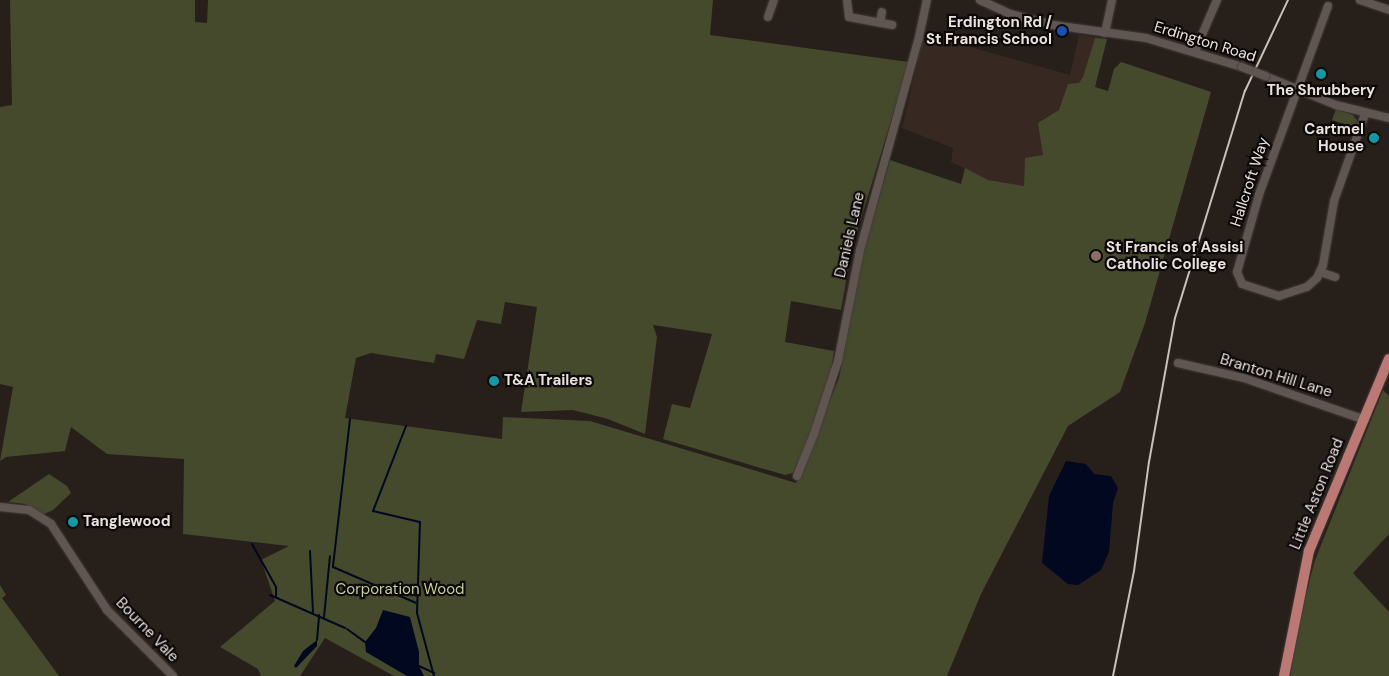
<!DOCTYPE html>
<html>
<head>
<meta charset="utf-8">
<style>
  body { margin:0 }
  #map { position:relative; width:1389px; height:676px; overflow:hidden; background:#271f1a; font-family:"DM Sans",sans-serif }
  div>[style] { position:absolute }
  .built>* { inset:0; background:#372822 }
  .green>* { inset:0; background:#454a2d }
  .water>* { inset:0; background:#02081f }
  .stream>* { height:2px; margin:-1px; padding:0 1px; transform-origin:1px; border-radius:1px; background:#02081f }
  .roads { filter:drop-shadow(0 0 1px #443c39) drop-shadow(0 0 1px #443c39) }
  .minor>* { height:8px; margin:-4px; padding:0 4px; transform-origin:4px; border-radius:4px; background:#605651 }
  .major>* { height:10px; margin:-5px; padding:0 5px; transform-origin:5px; border-radius:5px; background:#bc7974 }
  .rail>* { height:2px; margin:-1px; padding:0 1px; transform-origin:1px; border-radius:1px; background:#c7c0bd }
  .bridges { filter:drop-shadow(0 0 1px #443c39) drop-shadow(0 0 1px #443c39) }
  .minor-bridge>* { height:8px; margin:-4px; padding:0 4px; transform-origin:4px; border-radius:4px; background:#605651 }
  .dots>* { width:14px; height:14px; translate:-50% -50%; box-sizing:border-box; border:2px solid #0d0908; border-radius:50% }
  span { translate:-50% -50%; white-space:nowrap; text-align:center; line-height:1.15; -webkit-text-stroke:4.5px #0d0908; paint-order:stroke }
  .poi-label { font-size:15px; color:#e8e2df; font-weight:700 }
  .right { translate:-100% -50%; text-align:right }
  .left { translate:0 -50%; text-align:left }
  .street-label { font-size:15px; color:#e8e2df }
  .park-label { font-size:15px; color:#c4cf93 }
</style>
</head>
<body>
<div id="map">
  <div class="built">
    <div style="clip-path:polygon(936px 33px,974px 48px,1070px 75px,1079px 35px,1107px 39px,1095px 87px,1108px 91px,1114px 69px,1121px 62px,1211px 92px,1145px 323px,1120px 392px,1041px 190px,988px 180px,951px 162px,953px 148px,902px 128px,923px 38px,926px 35px,935px 37px)"></div>
  </div>
  <div class="green">
    <div style="clip-path:polygon(10px 0,195px 0,195px 22px,207px 23px,208px 0,713px 0,710px 35px,909px 62px,852px 248px,841px 310px,791px 301px,785px 342px,834px 351px,829px 384px,813px 432px,793px 473px,785px 475px,754px 466px,663px 439px,672px 404px,690px 408px,712px 334px,653px 325px,657px 337px,645px 434px,608px 419px,573px 410px,521px 412px,537px 307px,505px 302px,501px 324px,477px 320px,464px 359px,436px 354px,434px 363px,371px 353px,356px 358px,345px 418px,502px 439px,503px 417px,590px 421px,796px 483px,839px 378px,863px 253px,890px 160px,961px 184px,965px 168px,988px 180px,1024px 186px,1025px 158px,1043px 155px,1038px 123px,1059px 110px,1068px 84px,1079px 83px,1083px 77px,1095px 38px,1107px 39px,1095px 87px,1108px 91px,1114px 69px,1121px 62px,1211px 92px,1145px 323px,1120px 392px,1068px 426px,981px 594px,947px 676px,394px 676px,325px 638px,300px 676px,261px 676px,258px 669px,220px 647px,275px 601px,261px 560px,289px 546px,183px 534px,184px 459px,107px 454px,71px 427px,65px 451px,6px 457px,0 461px,13px 387px,0 384px,0 107px,12px 105px)"></div>
    <div style="clip-path:polygon(1336px 109px,1353px 115px,1357px 120px,1357px 128px,1332px 120px)"></div>
    <div style="clip-path:polygon(1383px 390px,1389px 396px,1389px 534px,1353px 573px,1389px 612px,1389px 676px,1290px 676px,1297px 628px,1315px 560px)"></div>
    <div style="clip-path:polygon(49px 474px,67px 486px,71px 493px,53px 510px,44px 514px,25px 504px,8px 502px)"></div>
    <div style="clip-path:polygon(0 585px,6px 595px,2px 598px,59px 676px,0 676px)"></div>
  </div>
  <div class="water">
    <div style="clip-path:polygon(1066px 461px,1086px 464px,1094px 474px,1111px 476px,1118px 488px,1113px 503px,1109px 552px,1101px 570px,1078px 585px,1068px 584px,1042px 563px,1049px 496px)"></div>
    <div style="clip-path:polygon(383px 610px,410px 617px,419px 652px,419px 666px,424px 676px,407px 676px,366px 652px,365px 642px,376px 628px)"></div>
    <div style="clip-path:polygon(317px 640px,317px 646px,296px 668px,294px 666px,303px 651px)"></div>
  </div>
  <div class="stream">
    <div style="left:350px;top:419px;width:149px;rotate:96.6deg"></div>
    <div style="left:333px;top:567px;width:90px;rotate:23.4deg"></div>
    <div style="left:406px;top:426px;width:91px;rotate:111.2deg"></div>
    <div style="left:373px;top:511px;width:48px;rotate:13.2deg"></div>
    <div style="left:420px;top:522px;width:91px;rotate:91.9deg"></div>
    <div style="left:417px;top:613px;width:65px;rotate:74.9deg"></div>
    <div style="left:252px;top:544px;width:49px;rotate:60.8deg"></div>
    <div style="left:276px;top:587px;width:10px;rotate:90deg"></div>
    <div style="left:310px;top:551px;width:61px;rotate:87.2deg"></div>
    <div style="left:270px;top:595px;width:82px;rotate:23.7deg"></div>
    <div style="left:324px;top:617px;width:61px;rotate:-84.4deg"></div>
    <div style="left:347px;top:629px;width:22px;rotate:36deg"></div>
    <div style="left:317px;top:640px;width:25px;rotate:-85deg"></div>
    <div style="left:419px;top:666px;width:17px;rotate:25deg"></div>
  </div>
  <div class="roads">
    <div class="minor">
      <div style="left:847px;top:0;width:17px;rotate:83deg"></div>
      <div style="left:849px;top:17px;width:44px;rotate:10.5deg"></div>
      <div style="left:980px;top:0;width:33px;rotate:25deg"></div>
      <div style="left:1010px;top:14px;width:44px;rotate:14.3deg"></div>
      <div style="left:1053px;top:25px;width:94px;rotate:8deg"></div>
      <div style="left:1146px;top:38px;width:100px;rotate:16.8deg"></div>
      <div style="left:1360px;top:0;width:31px;rotate:19deg"></div>
      <div style="left:1328px;top:6px;width:201px;rotate:110.1deg"></div>
      <div style="left:1259px;top:195px;width:80px;rotate:105.9deg"></div>
      <div style="left:1237px;top:272px;width:13px;rotate:67deg"></div>
      <div style="left:1242px;top:284px;width:39px;rotate:18deg"></div>
      <div style="left:1279px;top:296px;width:29px;rotate:-18deg"></div>
      <div style="left:1307px;top:287px;width:13px;rotate:-42deg"></div>
      <div style="left:1317px;top:278px;width:14px;rotate:-65deg"></div>
      <div style="left:1323px;top:265px;width:65px;rotate:-80.2deg"></div>
      <div style="left:1334px;top:201px;width:92px;rotate:-70.4deg"></div>
      <div style="left:768px;top:17px;width:18px;rotate:-71deg"></div>
      <div style="left:880px;top:23px;width:11px;rotate:-80deg"></div>
      <div style="left:1105px;top:33px;width:34px;rotate:-78deg"></div>
      <div style="left:1195px;top:51px;width:56px;rotate:-66.7deg"></div>
      <div style="left:1265px;top:76px;width:77px;rotate:22.2deg"></div>
      <div style="left:1336px;top:105px;width:55px;rotate:13.8deg"></div>
      <div style="left:1320px;top:272px;width:16px;rotate:18deg"></div>
      <div style="left:1178px;top:363px;width:68px;rotate:12.8deg"></div>
      <div style="left:1244px;top:378px;width:128px;rotate:19.1deg"></div>
      <div style="left:797px;top:476px;width:45px;rotate:-68deg"></div>
      <div style="left:814px;top:434px;width:77px;rotate:-71.8deg"></div>
      <div style="left:838px;top:361px;width:113px;rotate:-78.8deg"></div>
      <div style="left:860px;top:250px;width:221px;rotate:-74.5deg"></div>
      <div style="left:919px;top:37px;width:38px;rotate:-78deg"></div>
      <div style="left:0;top:507px;width:29px;rotate:6deg"></div>
      <div style="left:29px;top:510px;width:26px;rotate:32deg"></div>
      <div style="left:51px;top:524px;width:103px;rotate:56.9deg"></div>
      <div style="left:107px;top:610px;width:93px;rotate:45deg"></div>
    </div>
    <div class="major">
      <div style="left:1284px;top:676px;width:127px;rotate:-78.7deg"></div>
      <div style="left:1309px;top:551px;width:208px;rotate:-67.4deg"></div>
    </div>
  </div>
  <div class="rail">
    <div style="left:1113px;top:676px;width:107px;rotate:-78.7deg"></div>
    <div style="left:1134px;top:571px;width:110px;rotate:-82.2deg"></div>
    <div style="left:1149px;top:462px;width:146px;rotate:-79.8deg"></div>
    <div style="left:1175px;top:318px;width:238px;rotate:-72.9deg"></div>
    <div style="left:1245px;top:91px;width:101px;rotate:-64.7deg"></div>
  </div>
  <div class="bridges">
    <div class="minor-bridge">
      <div style="left:1242px;top:67px;width:25px;rotate:21deg"></div>
    </div>
  </div>
  <div class="dots">
    <div style="left:1062px;top:31px;background:#1a4fb4"></div>
    <div style="left:1321px;top:74px;background:#0f9aa8"></div>
    <div style="left:1374px;top:138px;background:#0f9aa8"></div>
    <div style="left:1096px;top:256px;background:#8d6e63"></div>
    <div style="left:494px;top:381px;background:#0f9aa8"></div>
    <div style="left:73px;top:522px;background:#0f9aa8"></div>
  </div>
  <div class="poi-label">
    <span class="right" style="left:1052px;top:31px">Erdington Rd /<br>St Francis School</span>
    <span style="left:1321px;top:91px">The Shrubbery</span>
    <span class="right" style="left:1364px;top:138px">Cartmel<br>House</span>
    <span class="left" style="left:1106px;top:256px">St Francis of Assisi<br>Catholic College</span>
    <span class="left" style="left:504px;top:381px">T&amp;A Trailers</span>
    <span class="left" style="left:83px;top:522px">Tanglewood</span>
  </div>
  <div class="street-label">
    <span style="left:1205px;top:42px;rotate:17deg">Erdington Road</span>
    <span style="left:1250px;top:182px;rotate:-72deg">Hallcroft Way</span>
    <span style="left:850px;top:235px;rotate:-77deg">Daniels Lane</span>
    <span style="left:1276px;top:376px;rotate:17deg">Branton Hill Lane</span>
    <span style="left:1317px;top:494px;rotate:-68deg">Little Aston Road</span>
    <span style="left:147px;top:630px;rotate:46deg">Bourne Vale</span>
  </div>
  <div class="park-label">
    <span style="left:400px;top:590px">Corporation Wood</span>
  </div>
</div>
</body>
</html>
